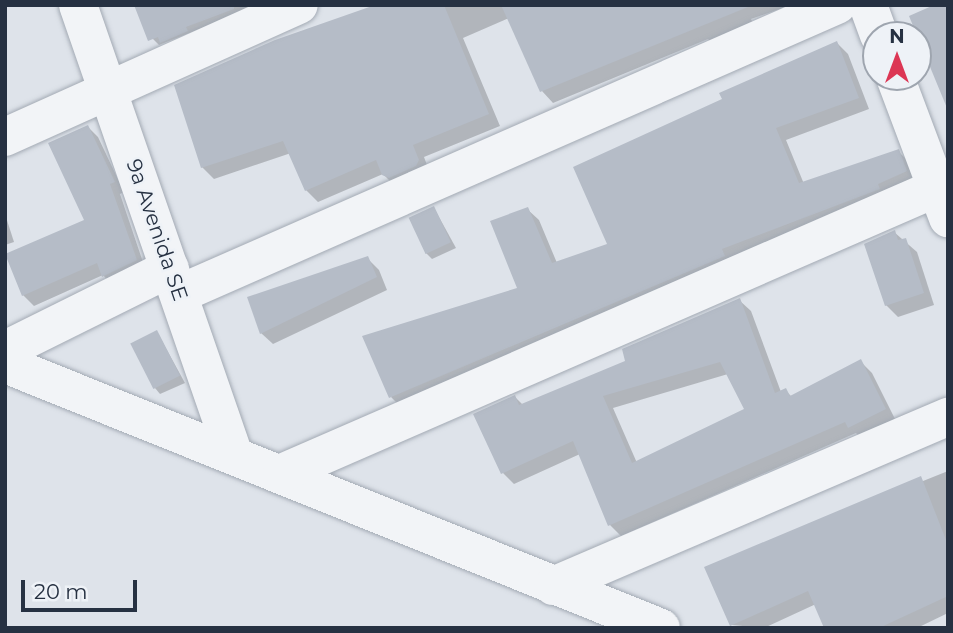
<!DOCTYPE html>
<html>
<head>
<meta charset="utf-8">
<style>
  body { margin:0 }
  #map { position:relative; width:953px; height:633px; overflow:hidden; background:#dee3ea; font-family:Montserrat,sans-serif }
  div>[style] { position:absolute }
  .shadow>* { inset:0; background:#0003 }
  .building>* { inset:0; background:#b5bcc7; transform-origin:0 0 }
  .roads { filter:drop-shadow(0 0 2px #a3aab4) drop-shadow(0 0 2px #a3aab4) }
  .street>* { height:38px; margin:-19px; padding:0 19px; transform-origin:19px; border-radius:19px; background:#f2f4f7 }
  span { translate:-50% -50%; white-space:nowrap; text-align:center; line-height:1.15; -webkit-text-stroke:5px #eef2f7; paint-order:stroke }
  .street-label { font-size:21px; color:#263142 }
  .frame { position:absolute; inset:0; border:7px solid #263142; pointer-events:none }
  .north { position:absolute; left:862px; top:21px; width:70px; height:70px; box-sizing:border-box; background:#eef2f7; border:2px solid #9ea5af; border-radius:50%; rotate:0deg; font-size:19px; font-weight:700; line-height:28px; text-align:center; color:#263142 }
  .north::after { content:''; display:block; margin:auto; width:24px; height:32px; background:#dc3654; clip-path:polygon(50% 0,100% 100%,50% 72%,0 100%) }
  .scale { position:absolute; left:21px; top:580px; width:116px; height:32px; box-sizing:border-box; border:4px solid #263142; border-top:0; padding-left:9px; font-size:21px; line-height:24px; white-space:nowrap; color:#263142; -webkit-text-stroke:5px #eef2f7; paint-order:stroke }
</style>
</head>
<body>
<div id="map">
  <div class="shadow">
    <div style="clip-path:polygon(136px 5px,260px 5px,159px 45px,147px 33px)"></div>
    <div style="clip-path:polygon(380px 5px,791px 5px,751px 19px,754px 25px,712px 43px,708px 39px,553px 103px,542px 91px,509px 18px,463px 38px,500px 126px,424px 157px,430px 173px,396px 187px,383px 174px,318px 202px,306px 190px,291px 153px,214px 179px,202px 167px)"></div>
    <div style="clip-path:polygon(837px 43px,848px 54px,869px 109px,786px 140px,804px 184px,898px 151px,909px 162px,917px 182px,402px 408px,391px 397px,519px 289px,527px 209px,539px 220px,557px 263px,609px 245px,724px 100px)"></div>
    <div style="clip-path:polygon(88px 127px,98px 137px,124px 192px,120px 194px,146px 271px,114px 287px,103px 275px,34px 306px,23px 295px,86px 221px)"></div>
    <div style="clip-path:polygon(434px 208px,456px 248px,432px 259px,426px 253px)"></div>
    <div style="clip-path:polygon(5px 214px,14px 242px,5px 245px)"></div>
    <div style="clip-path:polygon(894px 232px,917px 252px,934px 305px,898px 317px,886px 305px)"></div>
    <div style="clip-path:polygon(367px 258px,379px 270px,387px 290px,273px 344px,261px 333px)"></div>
    <div style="clip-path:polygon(evenodd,739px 300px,751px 311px,781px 392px,785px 390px,792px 397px,860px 361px,872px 373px,896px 421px,861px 438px,856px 433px,621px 536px,610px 525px,580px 454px,514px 484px,503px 473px,515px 397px,523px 405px,627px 362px,739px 300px,728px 374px,746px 410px,637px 463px,613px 408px,728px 374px)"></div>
    <div style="clip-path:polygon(157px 332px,185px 383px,160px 394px,155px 388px)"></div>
    <div style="clip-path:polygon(948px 471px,948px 613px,917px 628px,826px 628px,816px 604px,764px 628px,732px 625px,706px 568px)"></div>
  </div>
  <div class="building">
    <div style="clip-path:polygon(134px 5px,234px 5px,234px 9px,186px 27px,188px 31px,160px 43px,158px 37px,148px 41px)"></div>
    <div style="clip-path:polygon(375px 5px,444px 5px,489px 114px,413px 145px,419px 160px,416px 166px,389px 178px,382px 175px,376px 160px,305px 191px,283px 141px,201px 168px,174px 85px,275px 40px)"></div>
    <div style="clip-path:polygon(501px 5px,748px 5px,748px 7px,540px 92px)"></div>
    <div style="clip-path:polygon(934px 5px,948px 5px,947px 108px,909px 16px)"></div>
    <div style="clip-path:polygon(837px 41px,859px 98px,776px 128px,799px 183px,899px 149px,907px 171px,878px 184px,880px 189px,722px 249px,725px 256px,389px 398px,362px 336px,517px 288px,490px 221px,528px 207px,552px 263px,607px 244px,573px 167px,722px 99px,719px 93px)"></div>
    <div style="clip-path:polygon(88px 125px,115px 182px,110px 184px,137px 260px,102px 277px,97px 263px,22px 296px,5px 254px,84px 220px,48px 143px)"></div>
    <div style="left:434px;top:206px;width:40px;height:28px;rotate:65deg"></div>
    <div style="clip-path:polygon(895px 230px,898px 240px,906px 238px,924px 293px,885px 306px,864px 244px)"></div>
    <div style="clip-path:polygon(368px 256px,377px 277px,260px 334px,247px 297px)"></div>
    <div style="clip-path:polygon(evenodd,740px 298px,775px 393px,786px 388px,790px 396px,861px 359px,886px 409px,848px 428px,845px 422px,608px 526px,573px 441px,501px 474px,473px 414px,515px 395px,519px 405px,625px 361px,622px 349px,740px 298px,720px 362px,744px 409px,632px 463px,603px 396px,720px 362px)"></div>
    <div style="left:157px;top:330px;width:51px;height:30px;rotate:63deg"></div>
    <div style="clip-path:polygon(921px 476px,948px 545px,948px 596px,879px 628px,824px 628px,808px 591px,730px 626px,704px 567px)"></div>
  </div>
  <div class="roads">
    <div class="street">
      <div style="left:78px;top:5px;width:477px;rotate:70.9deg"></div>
      <div style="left:868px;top:5px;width:32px;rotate:70deg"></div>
      <div style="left:895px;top:77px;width:151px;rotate:69.4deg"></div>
      <div style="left:5px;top:137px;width:322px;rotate:-24.2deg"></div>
      <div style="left:179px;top:294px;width:719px;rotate:-23.71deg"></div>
      <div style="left:5px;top:350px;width:184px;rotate:-26.4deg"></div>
      <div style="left:5px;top:364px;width:707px;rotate:21.92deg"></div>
      <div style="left:282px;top:473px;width:726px;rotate:-23.53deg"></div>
      <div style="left:553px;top:586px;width:430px;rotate:-23.2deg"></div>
    </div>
  </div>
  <div class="street-label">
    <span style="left:157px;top:230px;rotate:71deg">9a Avenida SE</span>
  </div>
  <div class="frame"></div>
  <div class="north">N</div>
  <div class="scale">20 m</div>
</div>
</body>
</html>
